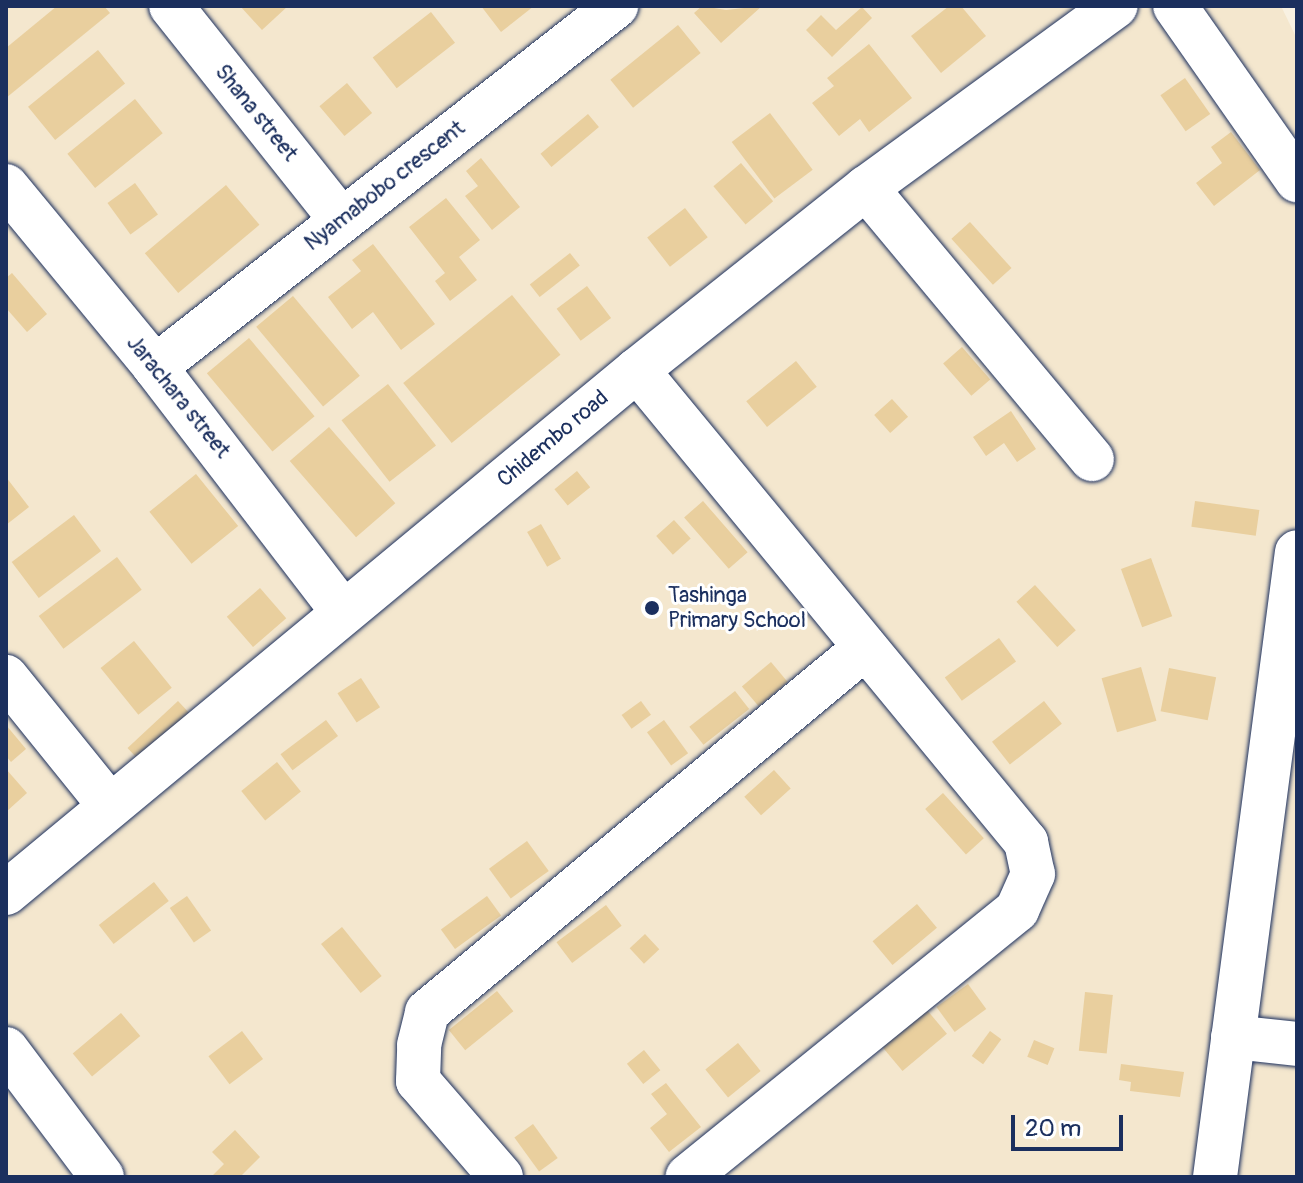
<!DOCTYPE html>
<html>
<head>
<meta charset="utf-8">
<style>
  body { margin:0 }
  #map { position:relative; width:1303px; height:1183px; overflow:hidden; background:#f8f1e2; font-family:Pangolin,sans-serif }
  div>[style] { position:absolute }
  .built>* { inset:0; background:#f4e7ce }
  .building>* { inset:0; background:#e9cf9e; transform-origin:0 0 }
  .roads { filter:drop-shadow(0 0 2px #1b2f5e) drop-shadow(0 0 2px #1b2f5e) }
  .minor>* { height:44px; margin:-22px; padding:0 22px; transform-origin:22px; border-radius:22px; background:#fff }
  .dots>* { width:22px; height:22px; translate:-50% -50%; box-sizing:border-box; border:4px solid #fff; border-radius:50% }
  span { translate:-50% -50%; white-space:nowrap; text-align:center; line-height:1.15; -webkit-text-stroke:6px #fff; paint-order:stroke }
  .street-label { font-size:22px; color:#1b2f5e }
  .poi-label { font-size:22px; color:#1b2f5e }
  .left { translate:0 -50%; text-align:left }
  .frame { position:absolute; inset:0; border:8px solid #1b2f5e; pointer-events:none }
  .scale { position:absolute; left:1011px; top:1115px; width:112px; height:36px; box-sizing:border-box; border:4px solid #1b2f5e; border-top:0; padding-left:10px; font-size:24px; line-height:28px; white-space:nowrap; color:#1b2f5e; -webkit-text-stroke:6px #fff; paint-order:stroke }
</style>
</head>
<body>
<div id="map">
  <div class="built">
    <div style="clip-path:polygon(6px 6px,1281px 6px,1297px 39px,1297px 1177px,6px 1177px)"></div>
  </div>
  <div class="building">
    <div style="clip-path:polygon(57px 6px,104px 6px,110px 13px,6px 98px,6px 48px)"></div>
    <div style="clip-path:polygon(240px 6px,288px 6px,262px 30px)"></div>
    <div style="clip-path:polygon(481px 6px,534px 6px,501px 32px)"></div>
    <div style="clip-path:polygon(702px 6px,726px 10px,762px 6px,721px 43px,694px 13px)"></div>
    <div style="clip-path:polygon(949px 6px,961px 6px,986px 36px,941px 73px,911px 36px)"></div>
    <div style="clip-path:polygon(862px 7px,872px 18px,832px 57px,806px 30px,821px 15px,836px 30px)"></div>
    <div style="left:431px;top:12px;width:39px;height:74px;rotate:52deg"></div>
    <div style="left:678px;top:25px;width:36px;height:87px;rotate:51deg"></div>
    <div style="clip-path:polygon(869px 44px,912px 98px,869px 132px,860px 119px,839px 136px,812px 103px,834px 86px,827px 78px)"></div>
    <div style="left:98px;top:50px;width:43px;height:90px;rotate:51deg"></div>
    <div style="left:1185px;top:78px;width:44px;height:30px;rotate:55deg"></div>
    <div style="left:347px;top:83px;width:39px;height:36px;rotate:50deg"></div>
    <div style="left:135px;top:99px;width:44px;height:87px;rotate:51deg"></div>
    <div style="left:770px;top:113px;width:71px;height:48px;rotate:53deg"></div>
    <div style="left:588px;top:114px;width:17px;height:62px;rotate:50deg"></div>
    <div style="clip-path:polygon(1231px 132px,1260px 170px,1214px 206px,1196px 183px,1222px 163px,1211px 147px)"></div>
    <div style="clip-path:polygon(481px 158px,520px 207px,492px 230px,465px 196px,478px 186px,466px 171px)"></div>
    <div style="left:741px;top:163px;width:50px;height:36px;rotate:50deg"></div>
    <div style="left:135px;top:183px;width:39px;height:34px;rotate:54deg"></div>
    <div style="left:226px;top:185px;width:52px;height:106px;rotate:50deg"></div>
    <div style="clip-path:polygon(446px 198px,480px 240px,459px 257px,477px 280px,450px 301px,435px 281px,445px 273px,409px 227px)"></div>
    <div style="left:685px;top:208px;width:37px;height:48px;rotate:52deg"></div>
    <div style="left:970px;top:222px;width:62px;height:25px;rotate:48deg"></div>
    <div style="clip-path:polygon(373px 244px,435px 324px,401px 350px,373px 312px,352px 329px,328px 297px,361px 271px,352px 260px)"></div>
    <div style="left:570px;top:253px;width:16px;height:51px;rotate:52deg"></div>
    <div style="clip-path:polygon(12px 273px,47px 314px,27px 332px,6px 308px,6px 278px)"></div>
    <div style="left:587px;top:286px;width:40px;height:38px;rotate:53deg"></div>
    <div style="left:512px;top:295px;width:77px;height:140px;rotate:51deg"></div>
    <div style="left:293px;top:296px;width:104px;height:48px;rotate:50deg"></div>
    <div style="left:249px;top:338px;width:102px;height:55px;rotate:50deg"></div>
    <div style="left:962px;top:347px;width:43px;height:25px;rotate:49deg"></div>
    <div style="left:796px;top:361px;width:33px;height:64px;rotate:51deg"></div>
    <div style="left:388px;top:384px;width:78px;height:59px;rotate:52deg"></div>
    <div style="left:892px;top:399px;width:24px;height:24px;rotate:48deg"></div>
    <div style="clip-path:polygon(1011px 411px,1036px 449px,1017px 462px,1004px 443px,986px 456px,973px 437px)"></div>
    <div style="left:329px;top:427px;width:101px;height:52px;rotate:49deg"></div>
    <div style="left:577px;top:471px;width:21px;height:29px;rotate:51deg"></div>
    <div style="left:196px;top:474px;width:67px;height:60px;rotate:51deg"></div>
    <div style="clip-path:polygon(6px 477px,29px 507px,6px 525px)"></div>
    <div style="left:703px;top:501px;width:68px;height:25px;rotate:49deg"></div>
    <div style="left:1195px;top:501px;width:65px;height:26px;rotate:8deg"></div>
    <div style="left:74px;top:515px;width:45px;height:78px;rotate:53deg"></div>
    <div style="left:674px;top:520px;width:25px;height:24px;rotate:48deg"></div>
    <div style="left:541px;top:524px;width:40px;height:16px;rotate:60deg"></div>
    <div style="left:117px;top:557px;width:41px;height:98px;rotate:53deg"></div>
    <div style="left:1151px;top:558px;width:62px;height:32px;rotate:70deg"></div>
    <div style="left:1035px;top:585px;width:61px;height:25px;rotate:48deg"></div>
    <div style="left:260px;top:588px;width:40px;height:44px;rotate:49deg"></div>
    <div style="left:999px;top:638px;width:29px;height:67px;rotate:54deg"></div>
    <div style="left:134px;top:641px;width:60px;height:43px;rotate:51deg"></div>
    <div style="left:771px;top:662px;width:26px;height:38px;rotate:50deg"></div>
    <div style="left:1141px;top:667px;width:56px;height:41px;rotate:74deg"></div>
    <div style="left:1169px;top:668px;width:48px;height:44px;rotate:11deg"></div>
    <div style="left:361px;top:678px;width:35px;height:28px;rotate:57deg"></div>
    <div style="left:735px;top:691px;width:23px;height:58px;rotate:52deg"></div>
    <div style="left:178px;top:701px;width:23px;height:69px;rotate:47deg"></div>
    <div style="left:641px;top:701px;width:17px;height:24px;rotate:54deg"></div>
    <div style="left:1044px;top:701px;width:29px;height:66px;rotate:52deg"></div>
    <div style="left:326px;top:720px;width:20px;height:57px;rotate:53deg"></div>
    <div style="left:664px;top:720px;width:41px;height:21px;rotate:54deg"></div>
    <div style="clip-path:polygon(6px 725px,26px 749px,11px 762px,6px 756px)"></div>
    <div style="left:277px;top:762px;width:38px;height:46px;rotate:51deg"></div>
    <div style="clip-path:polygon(6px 769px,27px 793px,6px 812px)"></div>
    <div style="left:774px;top:770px;width:25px;height:40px;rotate:48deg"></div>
    <div style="left:943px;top:793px;width:61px;height:24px;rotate:48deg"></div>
    <div style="left:527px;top:841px;width:37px;height:47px;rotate:54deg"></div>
    <div style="left:154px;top:882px;width:24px;height:70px;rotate:52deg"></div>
    <div style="left:187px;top:896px;width:42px;height:21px;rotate:55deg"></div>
    <div style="left:487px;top:896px;width:24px;height:57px;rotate:54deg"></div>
    <div style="left:917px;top:904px;width:31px;height:58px;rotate:50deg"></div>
    <div style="left:606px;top:905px;width:26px;height:62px;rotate:53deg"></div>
    <div style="left:342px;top:927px;width:63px;height:27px;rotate:51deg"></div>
    <div style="left:645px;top:934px;width:21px;height:21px;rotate:47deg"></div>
    <div style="left:968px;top:984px;width:31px;height:39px;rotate:54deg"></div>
    <div style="left:497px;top:991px;width:26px;height:62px;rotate:51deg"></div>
    <div style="left:1085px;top:992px;width:28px;height:59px;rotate:6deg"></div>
    <div style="left:927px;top:1010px;width:31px;height:58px;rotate:50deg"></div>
    <div style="left:121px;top:1013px;width:30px;height:63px;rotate:50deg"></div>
    <div style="left:242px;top:1031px;width:35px;height:42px;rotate:53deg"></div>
    <div style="left:990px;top:1031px;width:14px;height:31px;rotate:36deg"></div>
    <div style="left:1034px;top:1040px;width:22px;height:18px;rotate:22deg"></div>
    <div style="left:738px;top:1043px;width:36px;height:42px;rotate:51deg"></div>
    <div style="left:644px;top:1050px;width:26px;height:22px;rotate:51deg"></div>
    <div style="clip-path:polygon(1121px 1064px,1184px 1072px,1180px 1097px,1130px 1091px,1131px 1082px,1119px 1080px)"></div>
    <div style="clip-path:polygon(666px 1083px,701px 1127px,669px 1152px,650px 1128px,667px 1114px,651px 1094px)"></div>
    <div style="left:533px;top:1124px;width:42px;height:23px;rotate:54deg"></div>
    <div style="clip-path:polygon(235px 1130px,260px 1157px,240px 1177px,211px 1177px,224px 1164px,212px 1152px)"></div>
  </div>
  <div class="roads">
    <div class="minor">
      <div style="left:171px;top:6px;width:273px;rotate:51.5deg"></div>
      <div style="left:1175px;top:6px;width:213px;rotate:55deg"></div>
      <div style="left:6px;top:186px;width:234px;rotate:50.5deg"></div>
      <div style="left:155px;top:367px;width:309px;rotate:52.5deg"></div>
      <div style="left:866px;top:188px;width:353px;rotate:50.2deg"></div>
      <div style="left:155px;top:367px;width:586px;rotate:-38.06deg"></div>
      <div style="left:637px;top:370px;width:612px;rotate:50.51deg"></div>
      <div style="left:1026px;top:842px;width:33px;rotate:78deg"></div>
      <div style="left:1033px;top:874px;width:39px;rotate:114deg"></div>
      <div style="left:1017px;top:910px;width:424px;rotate:141deg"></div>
      <div style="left:6px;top:677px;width:166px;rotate:51.1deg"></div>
      <div style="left:6px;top:893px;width:820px;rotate:-39.65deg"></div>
      <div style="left:637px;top:370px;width:293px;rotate:-38.5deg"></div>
      <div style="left:866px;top:188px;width:309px;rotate:-36.1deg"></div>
      <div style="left:1233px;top:1037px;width:64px;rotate:6.2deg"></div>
      <div style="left:6px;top:1049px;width:160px;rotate:53.1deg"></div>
      <div style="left:501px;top:1177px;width:127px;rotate:-130.8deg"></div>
      <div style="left:418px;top:1081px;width:36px;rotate:-88deg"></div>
      <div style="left:419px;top:1045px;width:34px;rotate:-76deg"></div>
      <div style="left:427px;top:1012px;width:570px;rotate:-39.73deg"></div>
      <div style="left:1215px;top:1177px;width:630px;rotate:-82.53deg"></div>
    </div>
  </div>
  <div class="dots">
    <div style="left:652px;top:608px;background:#1b2f5e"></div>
  </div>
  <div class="street-label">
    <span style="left:256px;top:113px;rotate:51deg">Shana street</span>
    <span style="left:385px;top:186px;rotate:-38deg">Nyamabobo crescent</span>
    <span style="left:178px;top:397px;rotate:51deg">Jarachara street</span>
    <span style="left:553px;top:439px;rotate:-40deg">Chidembo road</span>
  </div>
  <div class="poi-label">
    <span class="left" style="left:668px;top:608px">Tashinga<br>Primary School</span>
  </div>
  <div class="frame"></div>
  <div class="scale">20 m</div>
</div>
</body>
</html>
